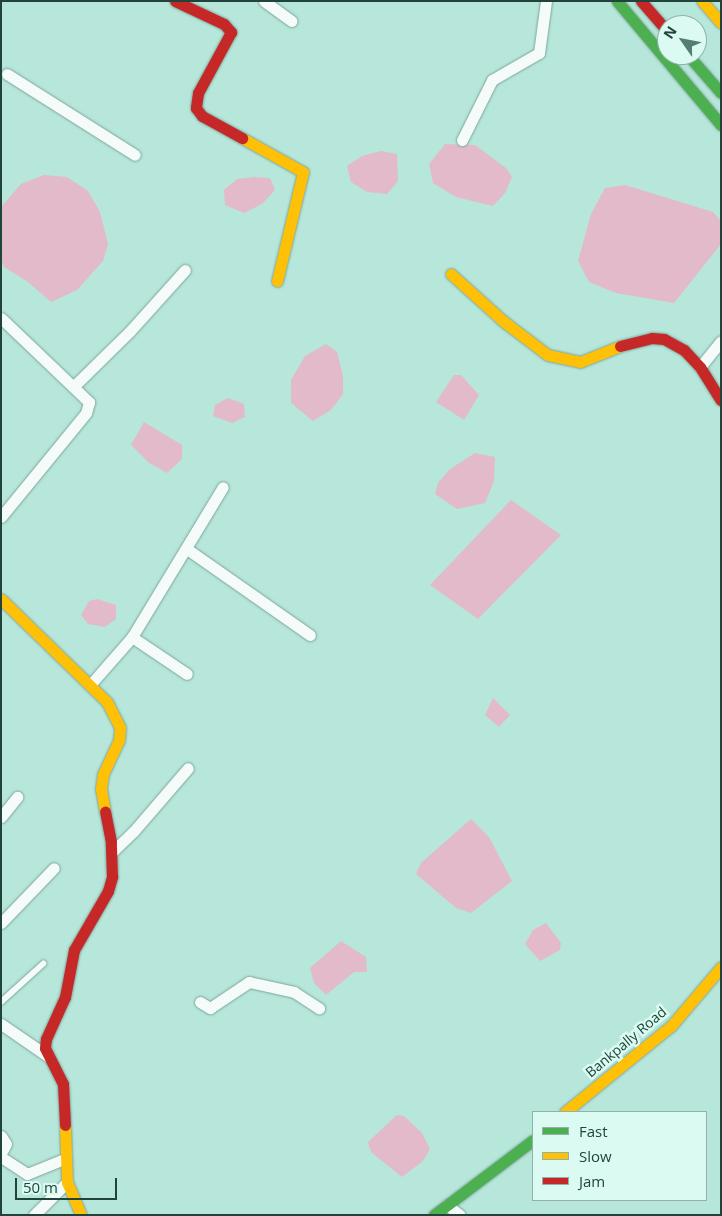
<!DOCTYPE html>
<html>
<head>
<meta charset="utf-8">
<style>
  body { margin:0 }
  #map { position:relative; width:722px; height:1216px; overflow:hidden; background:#b7e6da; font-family:"Open Sans",sans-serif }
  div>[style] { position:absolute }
  .water>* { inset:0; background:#e3baca }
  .roads { filter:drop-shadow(0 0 1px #7ea59b) drop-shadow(0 0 1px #7ea59b) }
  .lane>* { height:5.5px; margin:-2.75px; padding:0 2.75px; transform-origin:2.75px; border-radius:2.75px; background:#f4fbf9 }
  .street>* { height:11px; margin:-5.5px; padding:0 5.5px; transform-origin:5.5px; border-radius:5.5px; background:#f4fbf9 }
  .fast>* { height:11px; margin:-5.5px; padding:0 5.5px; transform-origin:5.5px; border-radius:5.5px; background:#4caf50 }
  .slow>* { height:11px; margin:-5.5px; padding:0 5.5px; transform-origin:5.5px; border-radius:5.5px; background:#ffc107 }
  .jam>* { height:11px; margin:-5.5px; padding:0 5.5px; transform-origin:5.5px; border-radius:5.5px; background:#c62828 }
  span { translate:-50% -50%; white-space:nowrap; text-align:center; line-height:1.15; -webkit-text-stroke:5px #dbfbf2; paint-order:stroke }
  .street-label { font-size:14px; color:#20443b }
  .frame { position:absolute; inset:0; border:2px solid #20443b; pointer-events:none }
  .legend { position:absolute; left:532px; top:1111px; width:175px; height:90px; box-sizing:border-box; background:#dbfbf2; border:1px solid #90b2a9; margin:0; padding:6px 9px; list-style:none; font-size:15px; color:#20443b }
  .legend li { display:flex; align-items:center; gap:10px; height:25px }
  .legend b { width:25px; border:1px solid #90b2a9 }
  .north { position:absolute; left:657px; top:15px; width:50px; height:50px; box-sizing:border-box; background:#dbfbf2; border:1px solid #90b2a9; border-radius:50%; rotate:303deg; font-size:14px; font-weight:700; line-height:20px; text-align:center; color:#20443b }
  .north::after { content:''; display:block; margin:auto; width:18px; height:22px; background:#557d73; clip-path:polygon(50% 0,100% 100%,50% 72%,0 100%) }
  .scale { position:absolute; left:15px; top:1178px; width:102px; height:22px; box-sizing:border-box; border:2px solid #20443b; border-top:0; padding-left:6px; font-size:15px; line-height:18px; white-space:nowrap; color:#20443b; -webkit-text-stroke:4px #dbfbf2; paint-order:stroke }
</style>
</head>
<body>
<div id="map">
  <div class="water">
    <div style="clip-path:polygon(445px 144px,475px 145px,506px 168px,512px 177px,505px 193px,493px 206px,456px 197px,433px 183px,429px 164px)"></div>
    <div style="clip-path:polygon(381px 151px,397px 154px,398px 181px,387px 194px,367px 192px,351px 182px,347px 166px,362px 156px)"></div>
    <div style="clip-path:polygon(44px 175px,67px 177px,88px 191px,100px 212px,108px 244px,103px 261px,77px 290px,51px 302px,28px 282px,4px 267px,1px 261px,1px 207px,21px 184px)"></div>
    <div style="clip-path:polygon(254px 177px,270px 178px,275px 190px,262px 204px,244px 213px,225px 205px,224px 190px,237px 179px)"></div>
    <div style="clip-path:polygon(625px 185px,713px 212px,721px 221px,721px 244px,674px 303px,616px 293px,589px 282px,578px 261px,591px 214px,605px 188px)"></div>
    <div style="clip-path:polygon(326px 344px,337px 352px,343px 376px,343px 394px,331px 410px,313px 421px,291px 403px,291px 380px,305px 356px)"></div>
    <div style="clip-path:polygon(454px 375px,461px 375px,479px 395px,464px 420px,436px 402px)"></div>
    <div style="clip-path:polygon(228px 398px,244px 404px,245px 417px,232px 423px,213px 416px,215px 405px)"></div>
    <div style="clip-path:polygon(144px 422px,182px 445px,182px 459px,167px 473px,148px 462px,131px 445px)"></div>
    <div style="clip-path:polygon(475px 453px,495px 457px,494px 481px,485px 503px,457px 509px,435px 494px,438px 483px,450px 469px)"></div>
    <div style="clip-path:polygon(511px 500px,561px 535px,478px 619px,430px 585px)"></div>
    <div style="clip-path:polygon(97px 599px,116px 605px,116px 619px,105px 627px,88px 624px,81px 615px,89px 601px)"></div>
    <div style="clip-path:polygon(493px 698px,510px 715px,499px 727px,485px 715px)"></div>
    <div style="clip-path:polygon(471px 819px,489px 837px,512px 881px,471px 913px,456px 908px,416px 874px,421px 863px)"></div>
    <div style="clip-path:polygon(546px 923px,561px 943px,560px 950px,540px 961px,525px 944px,533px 930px)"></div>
    <div style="clip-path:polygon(341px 941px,366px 957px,367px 972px,354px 972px,326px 995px,314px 983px,310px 968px)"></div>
    <div style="clip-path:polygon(397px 1115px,404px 1116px,422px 1133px,430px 1149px,423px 1161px,402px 1177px,371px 1152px,368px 1142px)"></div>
  </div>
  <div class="roads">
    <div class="lane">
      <div style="left:1px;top:1002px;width:57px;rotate:-42.1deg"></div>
    </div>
    <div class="street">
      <div style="left:264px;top:1px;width:34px;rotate:36deg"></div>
      <div style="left:7px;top:74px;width:151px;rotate:32.3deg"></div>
      <div style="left:462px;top:140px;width:67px;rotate:-63.4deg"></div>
      <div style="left:492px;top:80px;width:54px;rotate:-29.9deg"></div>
      <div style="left:539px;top:53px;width:52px;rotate:-82.3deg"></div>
      <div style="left:1px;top:318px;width:122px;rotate:43.7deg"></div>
      <div style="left:89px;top:402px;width:11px;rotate:105deg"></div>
      <div style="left:86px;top:413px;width:134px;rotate:129.3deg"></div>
      <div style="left:700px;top:367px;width:33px;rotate:-51deg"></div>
      <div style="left:74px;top:386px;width:78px;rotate:-44.5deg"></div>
      <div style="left:130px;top:331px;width:82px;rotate:-48deg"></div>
      <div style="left:187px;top:549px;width:150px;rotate:35deg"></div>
      <div style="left:132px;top:637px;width:66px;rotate:33.9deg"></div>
      <div style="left:90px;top:685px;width:64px;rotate:-48.8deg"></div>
      <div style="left:132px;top:637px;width:175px;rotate:-58.8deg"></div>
      <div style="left:1px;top:817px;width:26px;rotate:-51deg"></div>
      <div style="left:112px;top:852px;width:29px;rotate:-44deg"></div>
      <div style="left:133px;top:832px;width:84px;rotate:-49.3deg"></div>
      <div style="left:1px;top:923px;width:76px;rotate:-46.1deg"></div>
      <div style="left:200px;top:1002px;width:12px;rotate:31deg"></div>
      <div style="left:210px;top:1008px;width:47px;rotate:-33.7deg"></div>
      <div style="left:249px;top:982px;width:46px;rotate:12.5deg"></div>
      <div style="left:294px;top:992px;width:30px;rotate:33deg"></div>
      <div style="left:1px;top:1024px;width:58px;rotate:34.5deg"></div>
      <div style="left:1px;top:1136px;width:9px;rotate:58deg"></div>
      <div style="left:6px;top:1144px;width:10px;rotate:119deg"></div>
      <div style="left:1px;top:1157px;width:31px;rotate:33deg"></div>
      <div style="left:27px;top:1174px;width:40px;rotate:-22deg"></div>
      <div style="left:447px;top:1205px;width:16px;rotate:38deg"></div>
      <div style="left:34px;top:1215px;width:47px;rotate:-45deg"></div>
    </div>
    <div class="fast">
      <div style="left:617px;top:1px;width:162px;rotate:50deg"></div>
      <div style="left:688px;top:55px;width:50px;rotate:49deg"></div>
      <div style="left:434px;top:1215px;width:124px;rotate:-37.1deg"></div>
    </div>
    <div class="slow">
      <div style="left:702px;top:1px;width:29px;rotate:49deg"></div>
      <div style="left:242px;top:138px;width:70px;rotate:29.1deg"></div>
      <div style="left:303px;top:172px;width:112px;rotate:103.4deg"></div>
      <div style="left:451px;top:274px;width:70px;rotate:42.1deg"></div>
      <div style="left:503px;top:321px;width:56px;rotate:37.1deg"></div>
      <div style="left:548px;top:355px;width:33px;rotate:12deg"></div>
      <div style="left:580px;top:362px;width:43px;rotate:-21.8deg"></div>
      <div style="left:1px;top:599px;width:148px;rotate:44.2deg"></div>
      <div style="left:107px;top:702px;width:29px;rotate:63deg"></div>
      <div style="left:120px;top:728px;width:12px;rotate:95deg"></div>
      <div style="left:119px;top:740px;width:38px;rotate:115deg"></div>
      <div style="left:103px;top:774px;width:15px;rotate:98deg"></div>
      <div style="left:101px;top:789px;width:23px;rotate:80deg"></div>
      <div style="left:565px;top:1112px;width:136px;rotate:-39.1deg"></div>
      <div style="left:671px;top:1026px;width:77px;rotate:-49.7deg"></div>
      <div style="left:65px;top:1125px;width:57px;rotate:88deg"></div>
      <div style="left:67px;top:1182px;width:36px;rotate:67deg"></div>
    </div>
    <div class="jam">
      <div style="left:175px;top:1px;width:54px;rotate:25.1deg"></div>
      <div style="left:224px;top:24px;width:11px;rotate:49deg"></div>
      <div style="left:231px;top:32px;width:69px;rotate:118.4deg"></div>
      <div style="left:198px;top:93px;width:15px;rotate:98deg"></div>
      <div style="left:196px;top:108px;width:10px;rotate:53deg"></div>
      <div style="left:202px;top:116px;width:46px;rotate:28.8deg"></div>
      <div style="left:641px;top:1px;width:40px;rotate:49deg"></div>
      <div style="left:620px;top:346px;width:33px;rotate:-14deg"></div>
      <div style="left:652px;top:338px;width:12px;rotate:5deg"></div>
      <div style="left:664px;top:339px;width:23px;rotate:29deg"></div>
      <div style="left:684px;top:350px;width:23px;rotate:47deg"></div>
      <div style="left:700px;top:367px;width:39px;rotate:58deg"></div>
      <div style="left:65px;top:1125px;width:41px;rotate:-92.8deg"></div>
      <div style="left:63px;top:1084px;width:40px;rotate:-116.6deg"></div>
      <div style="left:45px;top:1048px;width:9px;rotate:-84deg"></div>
      <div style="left:46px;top:1039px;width:46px;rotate:-65.7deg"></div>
      <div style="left:65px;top:997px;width:48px;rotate:-79.2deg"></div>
      <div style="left:74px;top:950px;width:68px;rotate:-60deg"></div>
      <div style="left:108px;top:891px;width:15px;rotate:-74deg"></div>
      <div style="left:112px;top:877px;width:35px;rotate:-92deg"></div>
      <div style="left:111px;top:842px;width:31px;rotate:-101deg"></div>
    </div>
  </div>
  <div class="street-label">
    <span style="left:626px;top:1042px;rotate:-40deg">Bankpally Road</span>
  </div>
  <div class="frame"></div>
  <ul class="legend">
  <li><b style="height:6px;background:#4caf50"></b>Fast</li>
  <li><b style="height:6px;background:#ffc107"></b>Slow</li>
  <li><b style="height:6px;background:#c62828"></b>Jam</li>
  </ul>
  <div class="north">N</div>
  <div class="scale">50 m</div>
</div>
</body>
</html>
